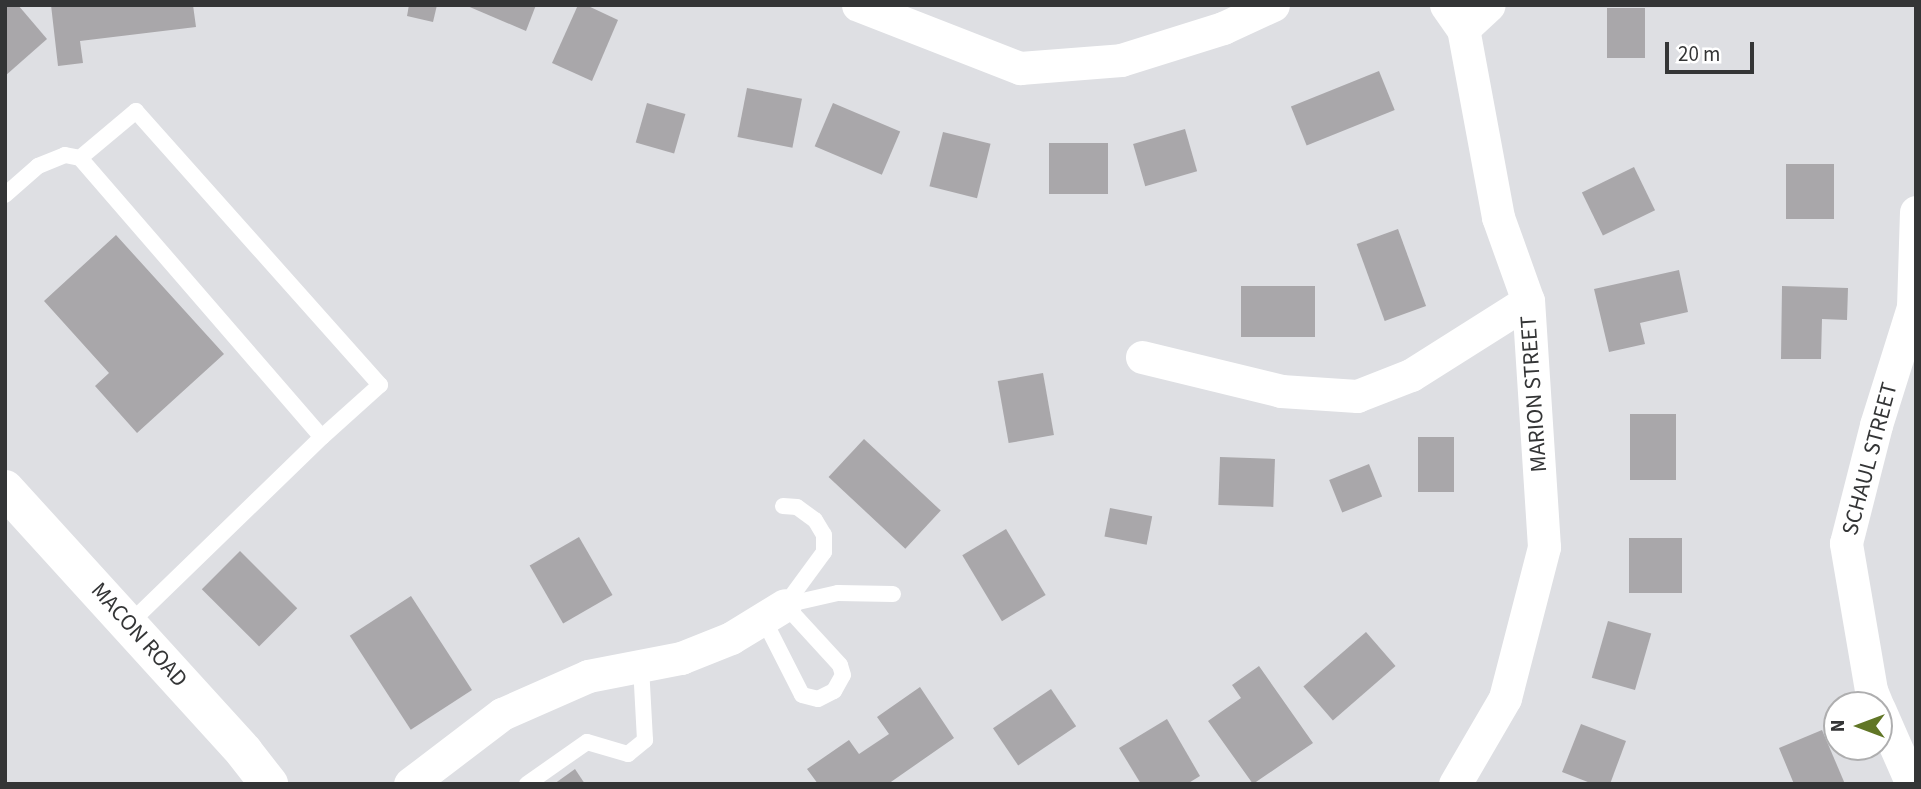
<!DOCTYPE html>
<html>
<head>
<meta charset="utf-8">
<style>
  body { margin:0 }
  #map { position:relative; width:1921px; height:789px; overflow:hidden; background:#dedfe3; font-family:"Source Sans 3",sans-serif }
  div>[style] { position:absolute }
  .building>* { inset:0; background:#a9a7aa; transform-origin:0 0 }
  .service>* { height:16px; margin:-8px; padding:0 8px; transform-origin:8px; border-radius:8px; background:#fff }
  .minor>* { height:33px; margin:-16.5px; padding:0 16.5px; transform-origin:16.5px; border-radius:16.5px; background:#fff }
  .primary>* { height:38px; margin:-19px; padding:0 19px; transform-origin:19px; border-radius:19px; background:#fff }
  span { translate:-50% -50%; white-space:nowrap; text-align:center; line-height:1.15; -webkit-text-stroke:7px #fff; paint-order:stroke }
  .street-label { font-size:23px; color:#343536 }
  .frame { position:absolute; inset:0; border:7px solid #343536; pointer-events:none }
  .north { position:absolute; left:1823px; top:691px; width:70px; height:70px; box-sizing:border-box; background:#fff; border:2px solid #aeaeaf; border-radius:50%; rotate:270deg; font-size:19px; font-weight:700; line-height:28px; text-align:center; color:#343536 }
  .north::after { content:''; display:block; margin:auto; width:24px; height:32px; background:#617626; clip-path:polygon(50% 0,100% 100%,50% 72%,0 100%) }
  .scale { position:absolute; left:1665px; top:42px; width:89px; height:32px; box-sizing:border-box; border:4px solid #343536; border-top:0; padding-left:9px; font-size:21px; line-height:24px; white-space:nowrap; color:#343536; -webkit-text-stroke:5px #fff; paint-order:stroke }
</style>
</head>
<body>
<div id="map">
  <div class="building">
    <div style="clip-path:polygon(5px 5px,18px 5px,47px 39px,5px 76px)"></div>
    <div style="clip-path:polygon(51px 5px,193px 5px,196px 27px,80px 41px,83px 63px,58px 66px)"></div>
    <div style="clip-path:polygon(409px 5px,437px 5px,433px 22px,407px 16px)"></div>
    <div style="clip-path:polygon(465px 5px,536px 5px,526px 31px)"></div>
    <div style="clip-path:polygon(578px 5px,586px 5px,618px 20px,592px 81px,552px 63px)"></div>
    <div style="left:1607px;top:8px;width:38px;height:50px"></div>
    <div style="left:1379px;top:71px;width:42px;height:95px;rotate:68deg"></div>
    <div style="left:747px;top:88px;width:56px;height:50px;rotate:11deg"></div>
    <div style="left:647px;top:103px;width:40px;height:41px;rotate:16deg"></div>
    <div style="left:833px;top:103px;width:73px;height:47px;rotate:23deg"></div>
    <div style="left:1185px;top:129px;width:44px;height:54px;rotate:74deg"></div>
    <div style="left:943px;top:132px;width:49px;height:56px;rotate:14deg"></div>
    <div style="left:1049px;top:143px;width:59px;height:51px"></div>
    <div style="left:1786px;top:164px;width:48px;height:55px"></div>
    <div style="left:1634px;top:167px;width:48px;height:58px;rotate:64deg"></div>
    <div style="left:1398px;top:229px;width:82px;height:44px;rotate:70deg"></div>
    <div style="clip-path:polygon(116px 235px,224px 354px,137px 433px,95px 386px,109px 373px,44px 301px)"></div>
    <div style="clip-path:polygon(1679px 270px,1688px 312px,1640px 323px,1645px 344px,1609px 352px,1594px 289px)"></div>
    <div style="left:1241px;top:286px;width:74px;height:51px"></div>
    <div style="clip-path:polygon(1782px 286px,1848px 288px,1847px 320px,1822px 319px,1821px 359px,1781px 359px)"></div>
    <div style="left:1043px;top:373px;width:63px;height:46px;rotate:80deg"></div>
    <div style="left:1630px;top:414px;width:46px;height:66px"></div>
    <div style="left:1418px;top:437px;width:36px;height:55px"></div>
    <div style="left:864px;top:439px;width:105px;height:52px;rotate:43deg"></div>
    <div style="left:1220px;top:457px;width:55px;height:48px;rotate:2deg"></div>
    <div style="left:1369px;top:464px;width:35px;height:43px;rotate:68deg"></div>
    <div style="left:1110px;top:508px;width:43px;height:29px;rotate:11deg"></div>
    <div style="left:1006px;top:529px;width:77px;height:51px;rotate:59deg"></div>
    <div style="left:579px;top:537px;width:67px;height:57px;rotate:60deg"></div>
    <div style="left:1629px;top:538px;width:53px;height:55px"></div>
    <div style="left:240px;top:551px;width:81px;height:54px;rotate:45deg"></div>
    <div style="left:411px;top:596px;width:112px;height:73px;rotate:57deg"></div>
    <div style="left:1608px;top:621px;width:45px;height:59px;rotate:16deg"></div>
    <div style="left:1366px;top:632px;width:45px;height:83px;rotate:49deg"></div>
    <div style="clip-path:polygon(1259px 666px,1313px 743px,1253px 784px,1208px 721px,1241px 698px,1232px 685px)"></div>
    <div style="clip-path:polygon(920px 687px,954px 738px,888px 784px,818px 784px,807px 769px,849px 740px,859px 754px,889px 734px,877px 717px)"></div>
    <div style="left:1051px;top:689px;width:45px;height:70px;rotate:56deg"></div>
    <div style="clip-path:polygon(1167px 719px,1200px 776px,1187px 784px,1141px 784px,1119px 748px)"></div>
    <div style="clip-path:polygon(1581px 724px,1626px 741px,1610px 784px,1593px 784px,1562px 772px)"></div>
    <div style="clip-path:polygon(1822px 730px,1845px 784px,1794px 784px,1779px 748px)"></div>
    <div style="clip-path:polygon(575px 769px,585px 784px,554px 784px)"></div>
  </div>
  <div class="service">
    <div style="left:5px;top:195px;width:44px;rotate:-41.3deg"></div>
    <div style="left:38px;top:166px;width:29px;rotate:-22deg"></div>
    <div style="left:65px;top:155px;width:15px;rotate:11deg"></div>
    <div style="left:80px;top:158px;width:369px;rotate:49.1deg"></div>
    <div style="left:322px;top:437px;width:78px;rotate:-41.9deg"></div>
    <div style="left:380px;top:385px;width:367px;rotate:-131.7deg"></div>
    <div style="left:136px;top:111px;width:73px;rotate:140deg"></div>
    <div style="left:783px;top:506px;width:14px;rotate:4deg"></div>
    <div style="left:797px;top:507px;width:22px;rotate:36deg"></div>
    <div style="left:815px;top:520px;width:17px;rotate:59deg"></div>
    <div style="left:824px;top:535px;width:17px;rotate:90deg"></div>
    <div style="left:824px;top:552px;width:66px;rotate:126.3deg"></div>
    <div style="left:785px;top:605px;width:54px;rotate:-12.8deg"></div>
    <div style="left:838px;top:593px;width:55px;rotate:1deg"></div>
    <div style="left:763px;top:618px;width:86px;rotate:63.1deg"></div>
    <div style="left:802px;top:695px;width:16px;rotate:14deg"></div>
    <div style="left:818px;top:699px;width:18px;rotate:-27deg"></div>
    <div style="left:834px;top:691px;width:18px;rotate:-61deg"></div>
    <div style="left:843px;top:675px;width:10px;rotate:-107deg"></div>
    <div style="left:840px;top:665px;width:81px;rotate:-132.5deg"></div>
    <div style="left:129px;top:624px;width:269px;rotate:-44.1deg"></div>
    <div style="left:527px;top:784px;width:73px;rotate:-35deg"></div>
    <div style="left:587px;top:742px;width:43px;rotate:16.3deg"></div>
    <div style="left:628px;top:754px;width:22px;rotate:-39deg"></div>
    <div style="left:645px;top:740px;width:75px;rotate:-93.1deg"></div>
  </div>
  <div class="minor">
    <div style="left:858px;top:5px;width:174px;rotate:21.3deg"></div>
    <div style="left:1020px;top:68px;width:101px;rotate:-4.5deg"></div>
    <div style="left:1121px;top:60px;width:107px;rotate:-17.4deg"></div>
    <div style="left:1223px;top:28px;width:55px;rotate:-24.7deg"></div>
    <div style="left:1446px;top:5px;width:29px;rotate:55deg"></div>
    <div style="left:1142px;top:357px;width:143px;rotate:13.7deg"></div>
    <div style="left:1281px;top:391px;width:76px;rotate:3.8deg"></div>
    <div style="left:1357px;top:396px;width:58px;rotate:-21.3deg"></div>
    <div style="left:1411px;top:375px;width:138px;rotate:-32.3deg"></div>
    <div style="left:1877px;top:705px;width:16px;rotate:-112deg"></div>
    <div style="left:1871px;top:690px;width:149px;rotate:-99.7deg"></div>
    <div style="left:1846px;top:543px;width:122px;rotate:-75.7deg"></div>
    <div style="left:1876px;top:425px;width:124px;rotate:-72.6deg"></div>
    <div style="left:1913px;top:307px;width:95px;rotate:-88.2deg"></div>
    <div style="left:1879px;top:709px;width:82px;rotate:66.3deg"></div>
    <div style="left:410px;top:784px;width:116px;rotate:-37.3deg"></div>
    <div style="left:502px;top:714px;width:94px;rotate:-23.8deg"></div>
    <div style="left:588px;top:676px;width:95px;rotate:-11deg"></div>
    <div style="left:681px;top:658px;width:54px;rotate:-21.8deg"></div>
    <div style="left:731px;top:638px;width:63px;rotate:-31.4deg"></div>
    <div style="left:1455px;top:784px;width:99px;rotate:-59.8deg"></div>
    <div style="left:1505px;top:698px;width:156px;rotate:-75.5deg"></div>
    <div style="left:1544px;top:547px;width:247px;rotate:-93.7deg"></div>
    <div style="left:1528px;top:301px;width:89px;rotate:-109.7deg"></div>
    <div style="left:1498px;top:217px;width:191px;rotate:-100.5deg"></div>
    <div style="left:1463px;top:29px;width:35px;rotate:-43deg"></div>
  </div>
  <div class="primary">
    <div style="left:5px;top:489px;width:355px;rotate:47.7deg"></div>
    <div style="left:244px;top:752px;width:41px;rotate:52deg"></div>
  </div>
  <div class="street-label">
    <span style="left:1534px;top:394px;rotate:-94deg">MARION STREET</span>
    <span style="left:1870px;top:459px;rotate:-75deg">SCHAUL STREET</span>
    <span style="left:139px;top:635px;rotate:48deg">MACON ROAD</span>
  </div>
  <div class="frame"></div>
  <div class="north">N</div>
  <div class="scale">20 m</div>
</div>
</body>
</html>
